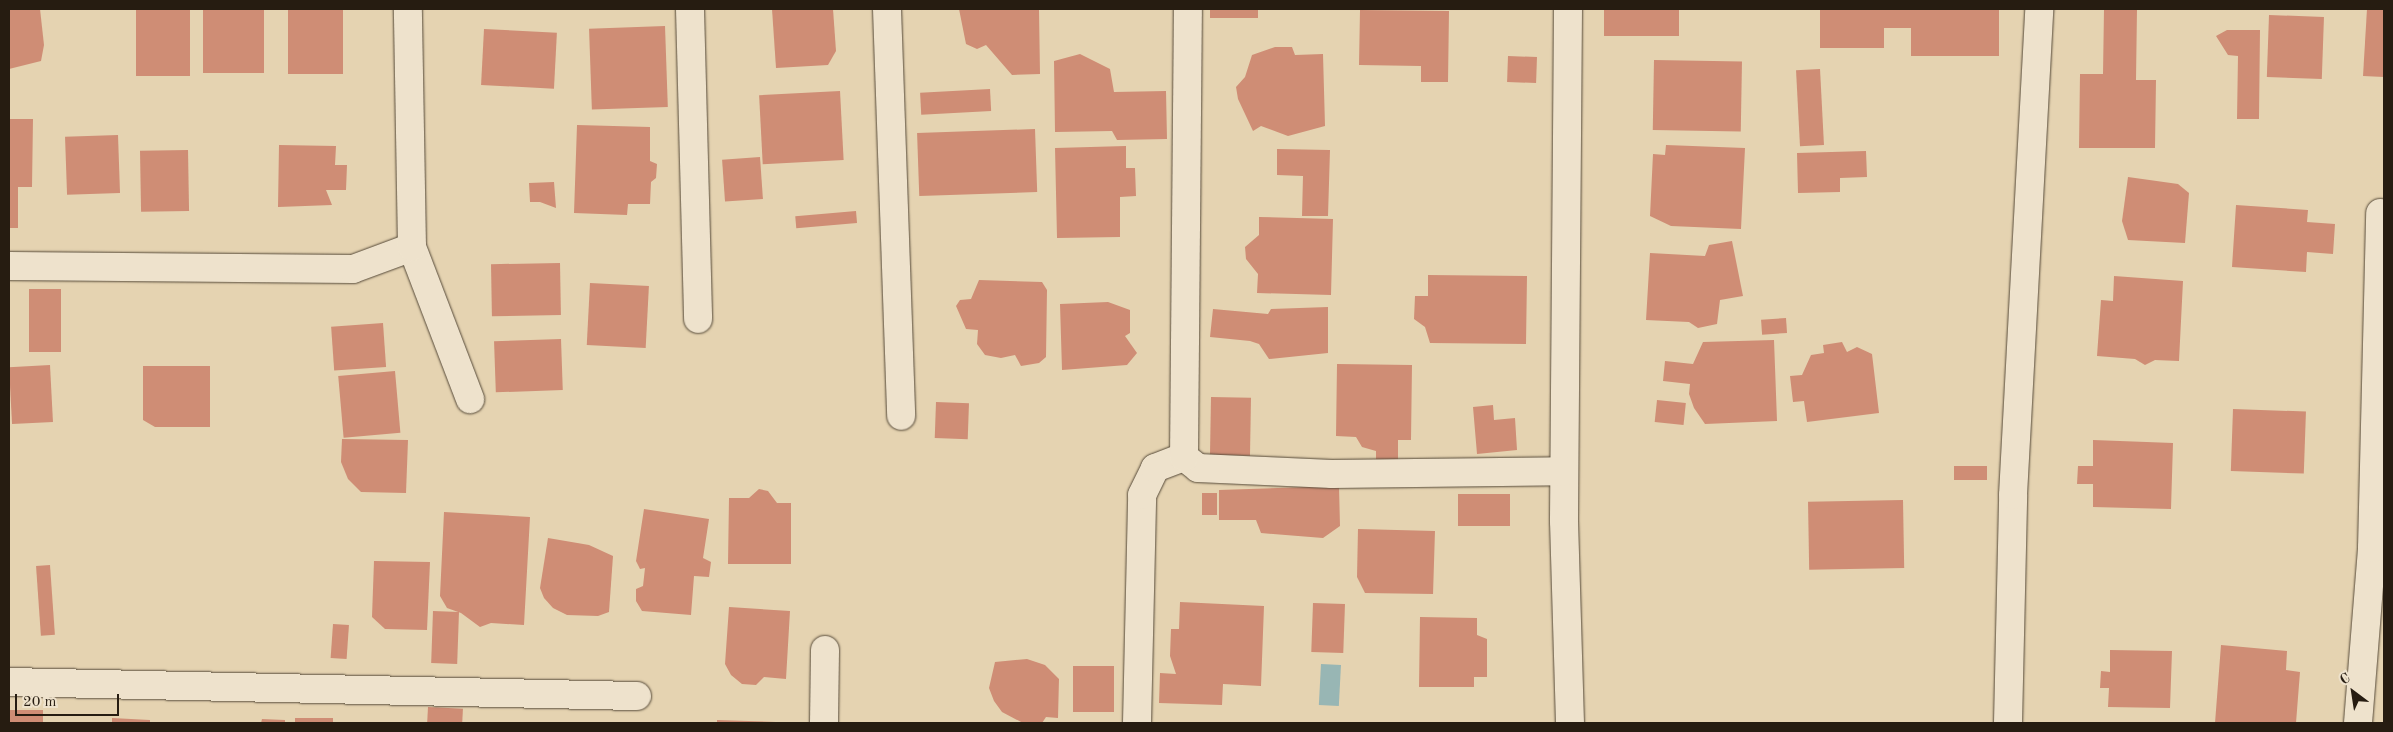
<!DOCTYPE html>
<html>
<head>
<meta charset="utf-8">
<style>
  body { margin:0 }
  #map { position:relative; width:2393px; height:732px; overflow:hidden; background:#e5d3b1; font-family:"Old Standard TT",serif }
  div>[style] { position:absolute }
  .water>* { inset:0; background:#98b6b4; transform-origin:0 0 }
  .building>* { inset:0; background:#cf8d75; transform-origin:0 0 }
  .roads { filter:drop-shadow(0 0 1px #564a39) drop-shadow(0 0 1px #564a39) }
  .minor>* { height:28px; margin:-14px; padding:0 14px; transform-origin:14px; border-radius:14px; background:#eee2cc }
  span { translate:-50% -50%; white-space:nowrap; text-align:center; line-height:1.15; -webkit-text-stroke:5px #eee2cc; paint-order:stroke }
  .frame { position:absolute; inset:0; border:10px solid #261c11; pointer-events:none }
  .north { position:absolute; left:2328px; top:667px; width:50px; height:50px; -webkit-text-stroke:4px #eee2cc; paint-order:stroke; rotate:329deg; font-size:14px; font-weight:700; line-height:20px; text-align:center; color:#261c11 }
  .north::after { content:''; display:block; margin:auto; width:18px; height:22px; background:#261c11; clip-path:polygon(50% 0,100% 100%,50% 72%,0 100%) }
  .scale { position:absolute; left:15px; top:694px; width:104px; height:22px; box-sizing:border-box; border:2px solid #261c11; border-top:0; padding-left:6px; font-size:15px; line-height:18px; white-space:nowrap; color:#261c11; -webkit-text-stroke:4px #eee2cc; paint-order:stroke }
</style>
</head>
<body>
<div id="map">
  <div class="water">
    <div style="left:1321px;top:664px;width:20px;height:41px;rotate:3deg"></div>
  </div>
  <div class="building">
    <div style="clip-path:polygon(9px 9px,40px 9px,44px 45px,41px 61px,9px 69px)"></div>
    <div style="left:136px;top:9px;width:54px;height:67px"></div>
    <div style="left:203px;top:9px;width:61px;height:64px"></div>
    <div style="left:288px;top:9px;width:55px;height:65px"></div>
    <div style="clip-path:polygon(772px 9px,833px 9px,836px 51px,828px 65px,776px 68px)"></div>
    <div style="clip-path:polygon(959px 9px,1039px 9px,1040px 74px,1012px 75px,986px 45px,977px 49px,966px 44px)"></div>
    <div style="left:1210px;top:9px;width:48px;height:9px"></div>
    <div style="left:1604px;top:9px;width:75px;height:27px"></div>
    <div style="clip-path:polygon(1820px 9px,1999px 9px,1999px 56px,1911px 56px,1911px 28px,1884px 28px,1884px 48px,1820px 48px)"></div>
    <div style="clip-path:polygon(2104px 9px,2137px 9px,2136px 80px,2156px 80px,2155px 148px,2079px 148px,2080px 74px,2103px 74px)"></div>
    <div style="clip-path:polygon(2367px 9px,2384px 9px,2384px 77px,2363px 76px)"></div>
    <div style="clip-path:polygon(1360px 10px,1449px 11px,1448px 82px,1421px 82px,1421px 66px,1359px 65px)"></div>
    <div style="left:2269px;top:15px;width:55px;height:62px;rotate:2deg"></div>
    <div style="left:665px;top:26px;width:81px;height:76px;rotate:88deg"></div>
    <div style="left:484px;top:29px;width:73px;height:56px;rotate:3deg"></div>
    <div style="clip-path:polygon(2227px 30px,2260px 30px,2259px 119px,2237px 119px,2238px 56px,2228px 55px,2216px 36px)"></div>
    <div style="clip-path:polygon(1275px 47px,1292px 47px,1295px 55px,1323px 54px,1325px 126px,1288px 136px,1261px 126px,1253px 131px,1238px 99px,1236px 87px,1245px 77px,1252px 55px)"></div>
    <div style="clip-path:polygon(1080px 54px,1110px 69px,1114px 92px,1166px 91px,1167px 139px,1117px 140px,1112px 131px,1055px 132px,1054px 61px)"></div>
    <div style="left:1508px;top:56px;width:29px;height:26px;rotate:2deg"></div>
    <div style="left:1654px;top:60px;width:88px;height:70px;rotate:1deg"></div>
    <div style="left:1820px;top:69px;width:76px;height:24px;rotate:87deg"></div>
    <div style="left:990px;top:89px;width:22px;height:70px;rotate:87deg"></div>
    <div style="left:840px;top:91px;width:69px;height:81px;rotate:87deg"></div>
    <div style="clip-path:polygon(9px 119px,33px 119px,32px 187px,18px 187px,18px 228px,9px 228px)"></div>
    <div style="clip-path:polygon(577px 125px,650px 127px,650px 161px,657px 164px,656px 178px,651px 182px,650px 204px,628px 204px,627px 215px,574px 213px)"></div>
    <div style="left:1035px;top:129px;width:63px;height:118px;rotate:88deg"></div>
    <div style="left:118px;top:135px;width:58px;height:53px;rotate:88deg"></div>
    <div style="clip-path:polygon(279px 145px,336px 146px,335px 165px,347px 165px,346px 190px,326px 190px,332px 205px,278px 207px)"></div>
    <div style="clip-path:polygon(1666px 145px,1745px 148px,1741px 229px,1671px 226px,1650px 216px,1653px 154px,1665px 155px)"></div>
    <div style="clip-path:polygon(1126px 146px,1126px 168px,1135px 168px,1136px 196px,1120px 197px,1120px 237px,1057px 238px,1055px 148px)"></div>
    <div style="clip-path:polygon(1277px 149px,1330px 150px,1328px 216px,1302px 216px,1303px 176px,1277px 175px)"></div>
    <div style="left:188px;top:150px;width:61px;height:48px;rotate:89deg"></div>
    <div style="clip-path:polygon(1866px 151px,1867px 177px,1840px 178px,1840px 192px,1798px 193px,1797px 153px)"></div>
    <div style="left:760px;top:157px;width:42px;height:38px;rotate:86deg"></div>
    <div style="clip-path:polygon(2128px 177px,2178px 184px,2189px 193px,2185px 243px,2128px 240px,2122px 221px)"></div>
    <div style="clip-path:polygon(554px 182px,556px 208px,540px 202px,530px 202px,529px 183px)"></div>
    <div style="clip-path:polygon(2236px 205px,2308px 210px,2307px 222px,2335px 224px,2333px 254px,2307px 252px,2306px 272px,2232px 267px)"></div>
    <div style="left:856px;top:211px;width:12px;height:61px;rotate:85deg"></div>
    <div style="clip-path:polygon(1259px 217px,1333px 219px,1331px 295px,1257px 293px,1258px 274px,1246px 259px,1245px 247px,1259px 235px)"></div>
    <div style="clip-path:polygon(1732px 241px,1743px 296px,1720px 300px,1717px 324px,1698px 328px,1689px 322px,1646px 320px,1650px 253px,1705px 256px,1709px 245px)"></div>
    <div style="left:560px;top:263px;width:52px;height:69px;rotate:89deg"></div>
    <div style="clip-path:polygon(1428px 275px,1527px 276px,1526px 344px,1430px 343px,1425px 327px,1414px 319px,1415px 296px,1428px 296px)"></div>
    <div style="clip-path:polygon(2114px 276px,2183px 281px,2179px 361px,2155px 360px,2145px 365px,2135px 359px,2097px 356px,2101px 300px,2113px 301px)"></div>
    <div style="clip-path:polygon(979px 280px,1042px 282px,1047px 290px,1046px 357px,1039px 363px,1021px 366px,1015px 355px,1001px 358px,985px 355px,977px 344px,978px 330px,966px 329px,956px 306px,960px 300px,971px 299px)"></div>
    <div style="left:590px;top:283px;width:59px;height:62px;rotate:3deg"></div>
    <div style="left:29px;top:289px;width:32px;height:63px"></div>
    <div style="clip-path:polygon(1108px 302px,1130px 310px,1130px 333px,1125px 336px,1137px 353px,1127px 365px,1062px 370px,1060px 304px)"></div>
    <div style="clip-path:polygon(1328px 307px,1328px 353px,1269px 359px,1259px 344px,1250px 341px,1210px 337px,1213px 309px,1268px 314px,1271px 309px)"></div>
    <div style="left:1786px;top:318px;width:15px;height:25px;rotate:86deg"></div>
    <div style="left:383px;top:323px;width:44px;height:52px;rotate:86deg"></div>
    <div style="left:561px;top:339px;width:51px;height:67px;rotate:88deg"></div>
    <div style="clip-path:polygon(1774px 340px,1777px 421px,1705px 424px,1694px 408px,1689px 394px,1690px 384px,1663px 381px,1665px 361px,1693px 364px,1703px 342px)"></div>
    <div style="clip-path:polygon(1842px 342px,1847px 352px,1857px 347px,1872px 354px,1879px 413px,1807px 422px,1804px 401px,1793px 402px,1790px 376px,1802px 375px,1811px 355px,1824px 353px,1823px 345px)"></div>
    <div style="clip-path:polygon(1337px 364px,1412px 365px,1411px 440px,1398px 440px,1398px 462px,1376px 461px,1376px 451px,1362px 447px,1356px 437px,1336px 436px)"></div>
    <div style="left:50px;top:365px;width:57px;height:41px;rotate:87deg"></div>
    <div style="clip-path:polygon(143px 366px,210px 366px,210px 427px,155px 427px,143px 420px)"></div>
    <div style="left:395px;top:371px;width:62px;height:57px;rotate:85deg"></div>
    <div style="left:1211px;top:397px;width:40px;height:58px;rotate:1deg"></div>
    <div style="left:1657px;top:400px;width:29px;height:22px;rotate:6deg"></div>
    <div style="left:936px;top:402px;width:33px;height:36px;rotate:2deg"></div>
    <div style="clip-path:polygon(1493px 405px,1494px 420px,1515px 418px,1517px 450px,1477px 454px,1473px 407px)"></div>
    <div style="left:2233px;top:409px;width:73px;height:62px;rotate:2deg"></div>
    <div style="clip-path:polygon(342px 439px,408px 440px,406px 493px,361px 492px,348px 479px,341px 462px)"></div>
    <div style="clip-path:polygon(2093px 440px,2173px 443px,2171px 509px,2093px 507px,2093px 484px,2077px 484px,2078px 466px,2093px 466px)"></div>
    <div style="left:1987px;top:466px;width:14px;height:33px;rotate:90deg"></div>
    <div style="clip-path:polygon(1339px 486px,1340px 526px,1323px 538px,1261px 533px,1256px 520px,1219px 520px,1219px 490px)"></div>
    <div style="clip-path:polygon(759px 489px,768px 491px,777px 503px,791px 503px,791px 564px,728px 564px,729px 498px,749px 498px)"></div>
    <div style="left:1217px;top:493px;width:22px;height:15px;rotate:90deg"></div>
    <div style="left:1510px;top:494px;width:32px;height:52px;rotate:90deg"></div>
    <div style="left:1903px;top:500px;width:68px;height:95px;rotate:89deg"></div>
    <div style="clip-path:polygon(644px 509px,709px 519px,703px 558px,711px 562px,709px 577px,694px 576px,691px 615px,642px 611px,636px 601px,636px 589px,643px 586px,645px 568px,640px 569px,636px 561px)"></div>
    <div style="clip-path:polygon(444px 512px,530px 517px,524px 625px,491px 623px,480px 627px,461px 613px,447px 608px,440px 596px)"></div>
    <div style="clip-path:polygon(1358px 529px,1435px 531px,1433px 594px,1365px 593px,1357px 577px)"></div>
    <div style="clip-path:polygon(548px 538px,589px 545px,613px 556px,609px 612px,598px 616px,567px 615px,553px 608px,544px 598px,540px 588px)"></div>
    <div style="clip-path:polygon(374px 561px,430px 562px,427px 630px,385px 629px,372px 617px)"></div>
    <div style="left:50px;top:565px;width:70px;height:14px;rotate:86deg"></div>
    <div style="clip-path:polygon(1180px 602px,1264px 606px,1261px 686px,1223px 684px,1222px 705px,1159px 703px,1160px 673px,1176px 674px,1170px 656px,1171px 629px,1179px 629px)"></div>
    <div style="left:1313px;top:603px;width:32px;height:49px;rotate:2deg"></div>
    <div style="clip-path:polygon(729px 607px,790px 611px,786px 679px,764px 677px,756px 685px,742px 684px,731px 675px,725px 664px)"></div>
    <div style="left:433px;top:611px;width:26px;height:52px;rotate:2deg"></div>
    <div style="clip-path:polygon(1420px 617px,1477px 618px,1477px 635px,1487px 639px,1487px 677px,1474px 677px,1474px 687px,1419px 687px)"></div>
    <div style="left:333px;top:624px;width:16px;height:34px;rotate:4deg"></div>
    <div style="clip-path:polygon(2221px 645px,2287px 651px,2286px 670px,2300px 672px,2296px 723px,2215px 723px)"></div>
    <div style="clip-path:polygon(2110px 650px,2172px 651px,2170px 708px,2108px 707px,2109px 688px,2100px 688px,2101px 671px,2110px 672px)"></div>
    <div style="clip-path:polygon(1027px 659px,1045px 665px,1059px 679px,1058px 718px,1046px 717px,1042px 723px,1023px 723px,1002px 712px,994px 701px,989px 688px,995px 662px)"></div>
    <div style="left:1073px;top:666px;width:41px;height:46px"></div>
    <div style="left:428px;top:707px;width:35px;height:16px;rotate:3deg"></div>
    <div style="left:9px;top:710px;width:34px;height:13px"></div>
    <div style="clip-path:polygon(112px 718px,150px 720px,150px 723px,112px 723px)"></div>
    <div style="left:295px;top:718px;width:38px;height:5px"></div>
    <div style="clip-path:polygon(262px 719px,285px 720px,285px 723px,261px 723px)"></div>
    <div style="clip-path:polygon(717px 720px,776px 722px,776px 723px,717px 723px)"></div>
  </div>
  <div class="roads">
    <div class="minor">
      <div style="left:690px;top:9px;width:310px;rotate:88.5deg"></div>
      <div style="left:887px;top:9px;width:407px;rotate:88deg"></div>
      <div style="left:1568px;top:9px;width:512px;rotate:90.45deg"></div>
      <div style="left:1564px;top:521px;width:202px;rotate:88.3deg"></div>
      <div style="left:412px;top:247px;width:163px;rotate:69.1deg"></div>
      <div style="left:9px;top:266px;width:344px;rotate:0.5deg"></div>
      <div style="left:353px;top:269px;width:63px;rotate:-20.4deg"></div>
      <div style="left:412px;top:247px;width:238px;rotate:-91deg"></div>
      <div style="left:1184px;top:457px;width:18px;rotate:38deg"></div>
      <div style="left:1198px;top:468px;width:134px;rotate:2.6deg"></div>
      <div style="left:1332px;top:474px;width:232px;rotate:-0.7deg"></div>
      <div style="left:9px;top:682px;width:628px;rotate:1.28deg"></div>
      <div style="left:824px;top:723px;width:73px;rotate:-89.2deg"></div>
      <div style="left:1137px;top:723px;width:228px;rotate:-88.7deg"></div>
      <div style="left:1142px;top:495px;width:30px;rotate:-64deg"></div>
      <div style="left:1155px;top:468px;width:31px;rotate:-21deg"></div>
      <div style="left:1184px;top:457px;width:448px;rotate:-89.5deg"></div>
      <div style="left:2008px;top:723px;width:228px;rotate:-88.7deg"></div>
      <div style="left:2013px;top:495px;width:487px;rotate:-86.9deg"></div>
      <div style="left:2358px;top:723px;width:176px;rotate:-85.4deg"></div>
      <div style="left:2372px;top:548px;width:335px;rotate:-88.6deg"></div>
    </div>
  </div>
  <div class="frame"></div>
  <div class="north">С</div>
  <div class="scale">20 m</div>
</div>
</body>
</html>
